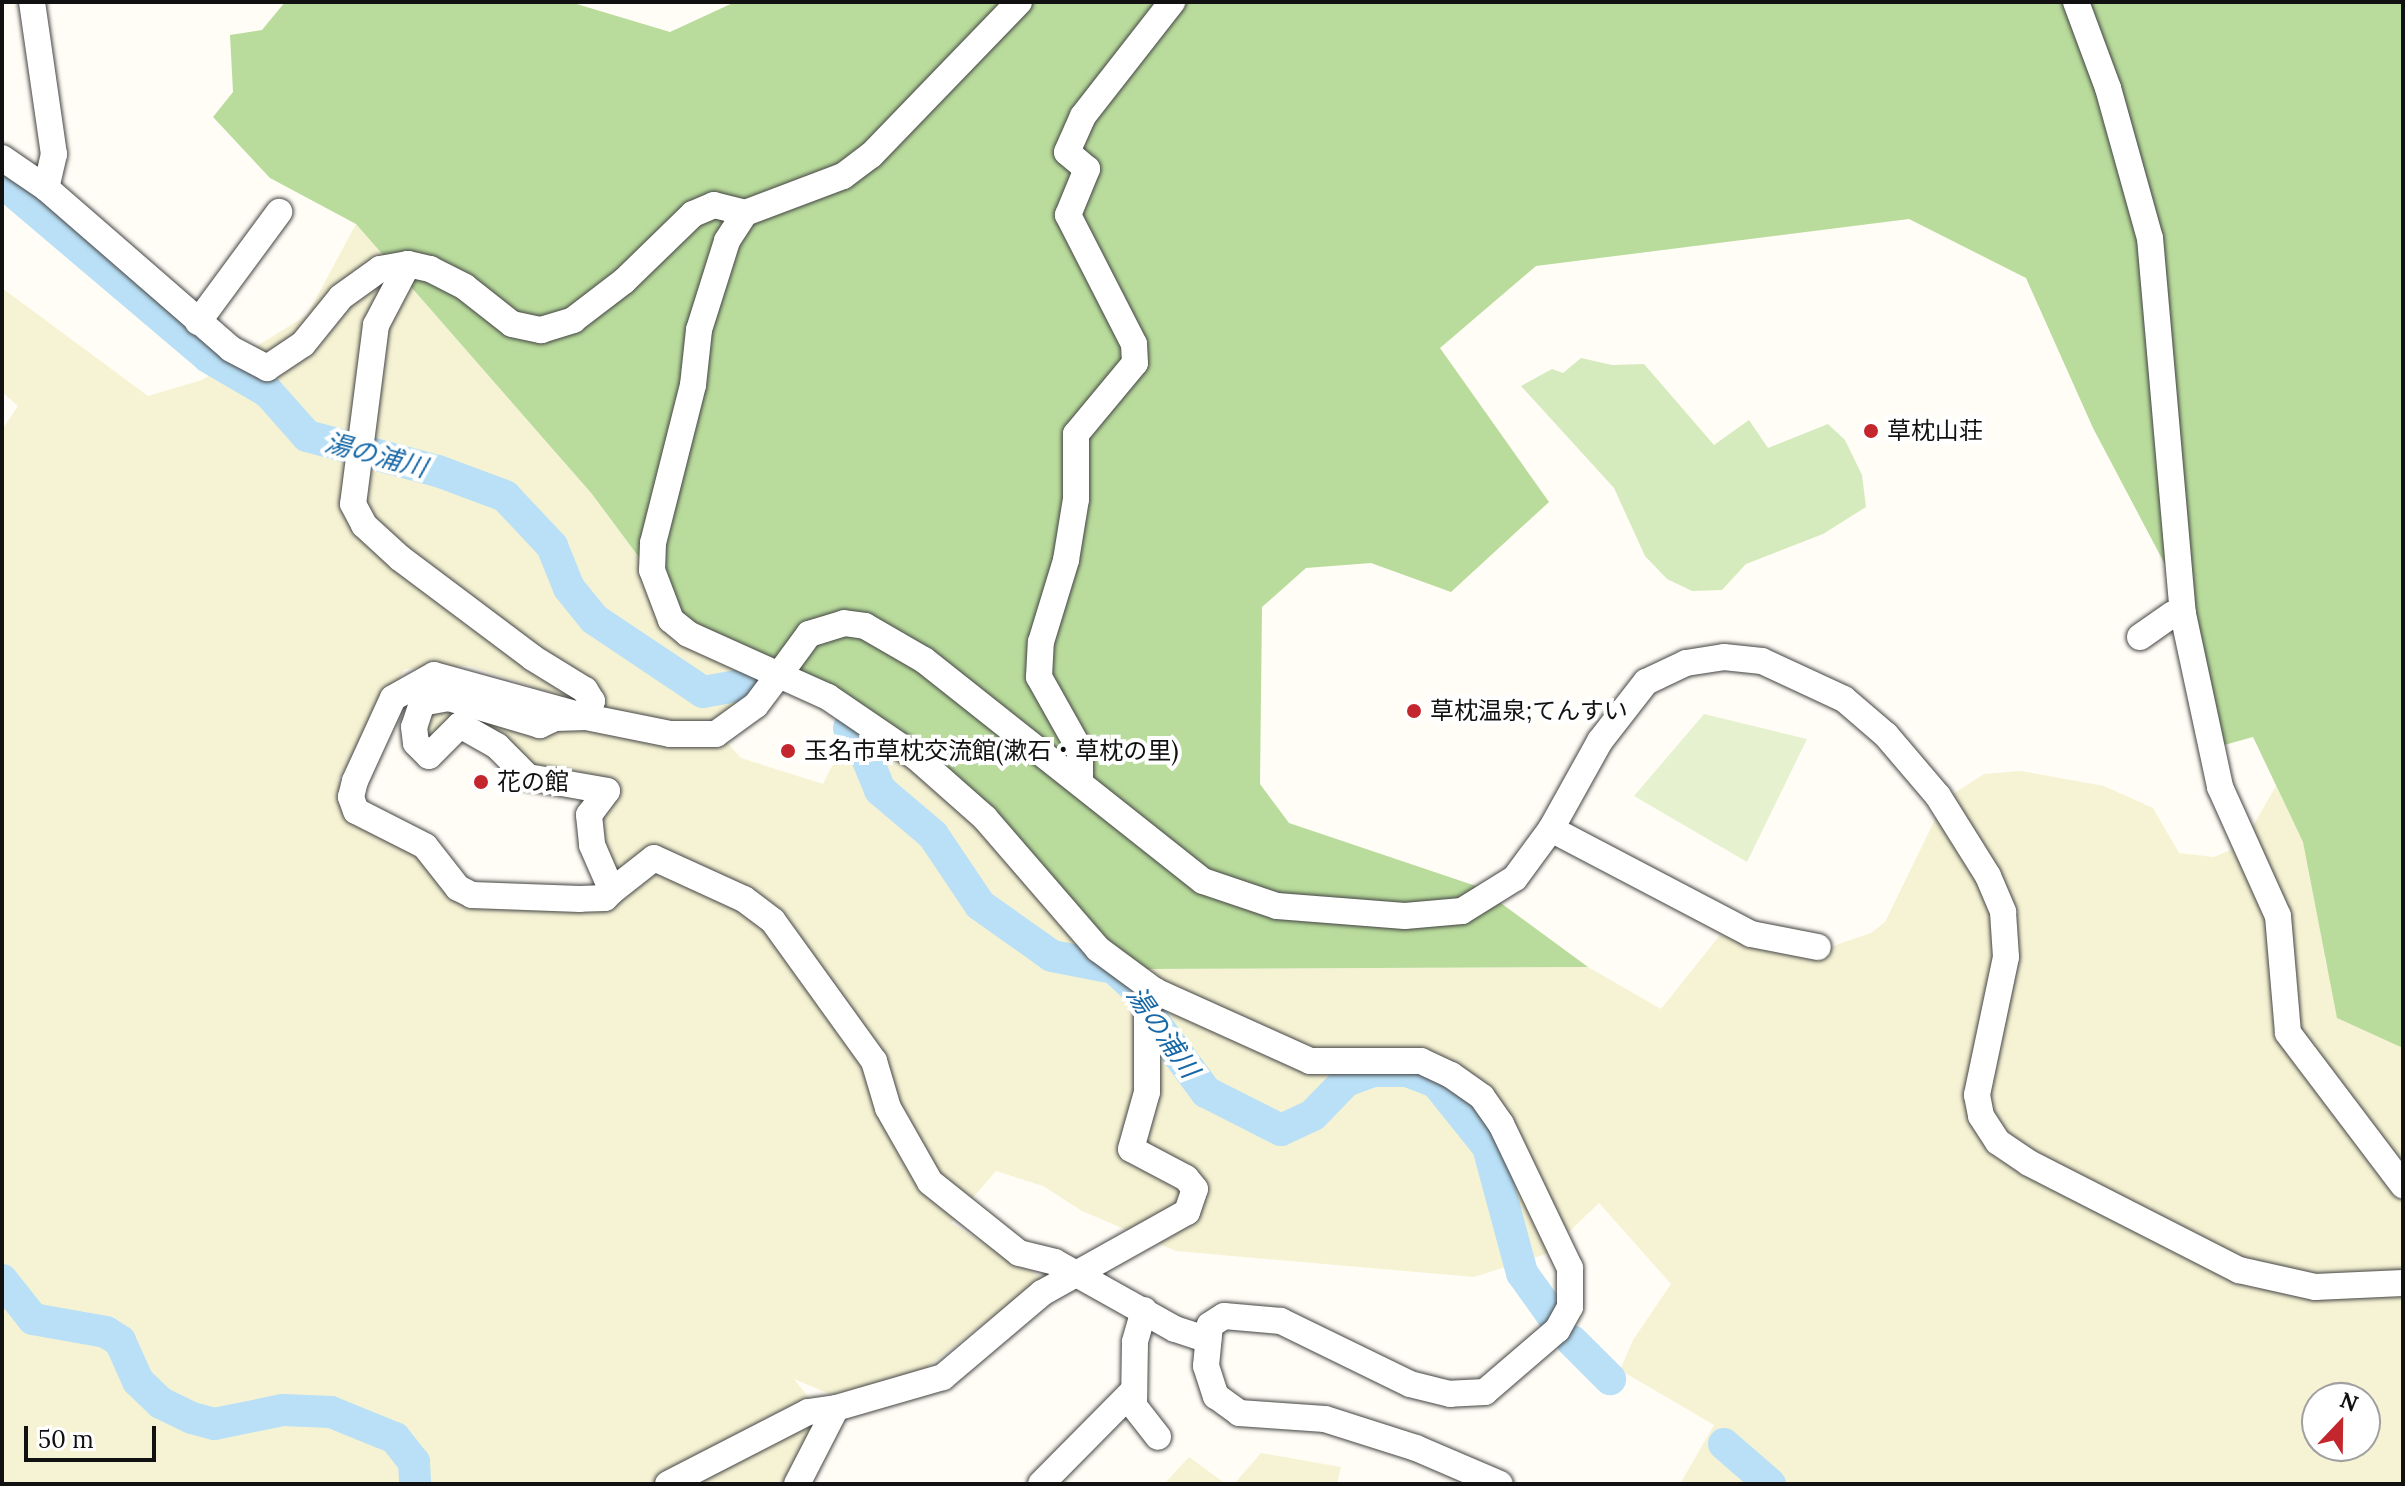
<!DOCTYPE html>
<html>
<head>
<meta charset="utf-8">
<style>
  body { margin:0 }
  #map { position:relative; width:2405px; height:1486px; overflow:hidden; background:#fffdf5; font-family:Lora,"Noto Sans JP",serif }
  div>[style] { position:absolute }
  .farmland>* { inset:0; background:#f6f3d4 }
  .green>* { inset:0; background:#d5ebbd }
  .forest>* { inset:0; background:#b9dc9c }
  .pitch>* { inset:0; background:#e6f2cf }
  .river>* { height:32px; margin:-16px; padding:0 16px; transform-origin:16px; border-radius:16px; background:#b9e0f7 }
  .roads { filter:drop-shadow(0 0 2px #444) drop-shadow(0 0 2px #444) }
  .minor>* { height:26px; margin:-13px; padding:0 13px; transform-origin:13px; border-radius:13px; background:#fff }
  .dots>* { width:22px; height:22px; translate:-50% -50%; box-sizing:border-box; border:4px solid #fff; border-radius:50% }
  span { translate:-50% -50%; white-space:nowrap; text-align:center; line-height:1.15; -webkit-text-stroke:8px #fff; paint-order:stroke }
  .poi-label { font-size:24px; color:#111 }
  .left { translate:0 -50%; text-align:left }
  .water-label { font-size:26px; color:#1768a6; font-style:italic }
  .frame { position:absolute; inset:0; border:4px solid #111; pointer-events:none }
  .north { position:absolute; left:2301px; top:1382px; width:80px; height:80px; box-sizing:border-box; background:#fff; border:2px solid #a0a0a0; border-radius:50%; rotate:22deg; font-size:22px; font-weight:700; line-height:32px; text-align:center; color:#111 }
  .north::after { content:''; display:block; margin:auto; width:28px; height:36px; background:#c4262e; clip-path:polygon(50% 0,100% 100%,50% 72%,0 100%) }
  .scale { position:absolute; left:24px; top:1426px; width:132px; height:36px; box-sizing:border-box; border:4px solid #111; border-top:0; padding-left:10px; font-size:24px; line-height:28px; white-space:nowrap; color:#111; -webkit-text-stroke:6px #fff; paint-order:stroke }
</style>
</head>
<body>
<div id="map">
  <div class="farmland">
    <div style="clip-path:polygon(evenodd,356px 224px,592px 494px,679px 612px,777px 663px,731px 714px,703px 726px,606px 711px,469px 666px,405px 669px,338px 780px,357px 827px,420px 851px,455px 897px,606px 905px,614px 878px,598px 820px,613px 792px,533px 772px,471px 725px,430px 752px,425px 707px,725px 740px,741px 758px,823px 784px,863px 703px,1141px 969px,1588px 967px,1661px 1009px,1720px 935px,1804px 956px,1871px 933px,1885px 922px,1945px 799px,1984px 774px,2021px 771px,2104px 786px,2153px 808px,2179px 853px,2214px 857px,2242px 845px,2276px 786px,2300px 835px,2376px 896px,2325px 957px,2327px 967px,2403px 935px,2403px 1484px,1680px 1484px,1714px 1425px,1620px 1370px,1633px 1340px,1671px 1284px,1599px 1203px,1546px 1254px,1474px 1277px,1176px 1251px,1082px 1211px,1043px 1186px,996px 1171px,951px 1223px,1042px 1278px,916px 1376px,832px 1395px,794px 1379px,816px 1407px,804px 1448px,781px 1484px,2px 1484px,2px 430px,18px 406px,2px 392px,2px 288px,148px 396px,202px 380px,307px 315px,356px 224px,2317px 1398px,2365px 1398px,2365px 1446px,2317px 1446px,2317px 1398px)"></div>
    <div style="clip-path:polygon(1261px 1453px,1341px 1467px,1337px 1484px,1234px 1484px)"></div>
    <div style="clip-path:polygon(1189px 1457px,1226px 1484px,1164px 1484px)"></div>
  </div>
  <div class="green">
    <div style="clip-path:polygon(1581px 358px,1612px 365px,1644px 364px,1714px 445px,1749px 420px,1768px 448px,1828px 424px,1845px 440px,1862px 475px,1866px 507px,1823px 534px,1746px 564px,1722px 590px,1692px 591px,1667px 579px,1645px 556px,1614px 488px,1521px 386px,1552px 369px,1563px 373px)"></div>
  </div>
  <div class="forest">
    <div style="clip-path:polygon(285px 2px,570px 2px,670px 32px,735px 2px,2403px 2px,2403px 1048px,2337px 1018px,2303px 842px,2253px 737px,2217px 747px,2199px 629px,2093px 428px,2026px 278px,1909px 219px,1536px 266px,1440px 348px,1549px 502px,1451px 592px,1371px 563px,1306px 568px,1262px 607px,1260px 784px,1289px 823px,1479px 887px,1588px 967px,1141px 969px,1091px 925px,940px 763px,681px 614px,592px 494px,356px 224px,270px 178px,213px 117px,233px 92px,230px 35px,262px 30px)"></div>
  </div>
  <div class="pitch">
    <div style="clip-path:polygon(1704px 714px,1807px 739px,1747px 862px,1634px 796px)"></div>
  </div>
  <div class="river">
    <div style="left:2px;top:182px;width:270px;rotate:40.3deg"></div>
    <div style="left:208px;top:357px;width:69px;rotate:30.3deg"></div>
    <div style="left:268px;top:392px;width:59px;rotate:48.4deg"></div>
    <div style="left:307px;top:436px;width:136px;rotate:15deg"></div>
    <div style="left:438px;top:471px;width:72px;rotate:20.5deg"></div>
    <div style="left:505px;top:496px;width:69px;rotate:46.8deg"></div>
    <div style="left:552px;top:546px;width:45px;rotate:68deg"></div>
    <div style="left:569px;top:588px;width:40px;rotate:51deg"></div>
    <div style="left:594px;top:619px;width:131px;rotate:33.8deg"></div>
    <div style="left:703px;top:692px;width:51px;rotate:-10.2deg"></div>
    <div style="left:849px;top:728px;width:17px;rotate:50deg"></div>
    <div style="left:860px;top:741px;width:53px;rotate:67.8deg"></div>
    <div style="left:880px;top:790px;width:70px;rotate:40.3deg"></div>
    <div style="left:933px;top:835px;width:84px;rotate:56.1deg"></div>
    <div style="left:980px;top:905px;width:88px;rotate:35.3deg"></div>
    <div style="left:1052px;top:956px;width:63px;rotate:11deg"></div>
    <div style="left:1114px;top:968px;width:38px;rotate:43deg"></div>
    <div style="left:1142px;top:994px;width:32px;rotate:66deg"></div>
    <div style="left:1155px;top:1023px;width:86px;rotate:53.5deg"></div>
    <div style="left:1206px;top:1092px;width:84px;rotate:26.9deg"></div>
    <div style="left:1281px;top:1130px;width:35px;rotate:-25deg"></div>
    <div style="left:1313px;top:1115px;width:47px;rotate:-45.9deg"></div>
    <div style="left:1346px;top:1081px;width:29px;rotate:-20deg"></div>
    <div style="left:1373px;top:1071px;width:34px"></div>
    <div style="left:1407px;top:1071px;width:31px;rotate:21deg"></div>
    <div style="left:1436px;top:1082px;width:83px;rotate:51.3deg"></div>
    <div style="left:1488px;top:1147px;width:131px;rotate:74.9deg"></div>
    <div style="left:1522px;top:1273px;width:52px;rotate:54.5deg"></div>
    <div style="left:2px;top:1280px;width:50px;rotate:51.5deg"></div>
    <div style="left:33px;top:1319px;width:74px;rotate:10.1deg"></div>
    <div style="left:106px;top:1332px;width:17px;rotate:33deg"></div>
    <div style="left:120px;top:1341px;width:44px;rotate:65.8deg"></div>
    <div style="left:138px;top:1381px;width:32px;rotate:44deg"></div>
    <div style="left:161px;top:1403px;width:34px;rotate:26deg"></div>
    <div style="left:192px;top:1418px;width:23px;rotate:15deg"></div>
    <div style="left:214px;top:1424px;width:70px;rotate:-11.5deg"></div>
    <div style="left:283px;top:1410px;width:48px;rotate:2.4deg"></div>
    <div style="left:331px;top:1412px;width:69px;rotate:22.1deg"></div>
    <div style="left:395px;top:1438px;width:31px;rotate:52deg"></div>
    <div style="left:414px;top:1462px;width:22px;rotate:87deg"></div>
    <div style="left:1572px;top:1341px;width:54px;rotate:45deg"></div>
    <div style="left:1724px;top:1444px;width:61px;rotate:41deg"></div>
  </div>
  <div class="roads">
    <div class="minor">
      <div style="left:32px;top:2px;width:154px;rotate:81.8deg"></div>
      <div style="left:54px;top:154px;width:35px;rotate:103deg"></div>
      <div style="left:1019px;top:2px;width:213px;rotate:134deg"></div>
      <div style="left:871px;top:155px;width:35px;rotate:143deg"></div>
      <div style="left:843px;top:176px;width:105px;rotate:159.3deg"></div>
      <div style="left:745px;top:213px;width:33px;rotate:123deg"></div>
      <div style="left:727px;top:241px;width:93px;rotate:107.5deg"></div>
      <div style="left:699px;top:330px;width:55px;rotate:96.2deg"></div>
      <div style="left:693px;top:385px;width:163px;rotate:104.2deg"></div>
      <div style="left:653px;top:543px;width:27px;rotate:92deg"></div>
      <div style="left:652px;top:570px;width:53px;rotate:69.2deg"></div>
      <div style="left:671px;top:620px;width:22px;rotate:39deg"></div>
      <div style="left:688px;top:634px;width:100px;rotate:24.3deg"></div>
      <div style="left:779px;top:675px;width:51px;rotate:-53.8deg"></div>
      <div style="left:809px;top:634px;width:37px;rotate:-17deg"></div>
      <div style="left:844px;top:623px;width:21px;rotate:8deg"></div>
      <div style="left:865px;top:626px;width:68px;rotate:30deg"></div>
      <div style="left:924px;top:660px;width:356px;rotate:38.4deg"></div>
      <div style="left:1203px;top:881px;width:78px;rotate:18.7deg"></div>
      <div style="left:1277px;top:906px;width:128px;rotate:4.5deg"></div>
      <div style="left:1405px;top:916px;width:57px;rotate:-5deg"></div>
      <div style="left:1462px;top:911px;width:62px;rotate:-31.9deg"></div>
      <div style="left:1515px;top:878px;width:61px;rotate:-53.7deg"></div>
      <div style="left:1551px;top:829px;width:101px;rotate:-60.9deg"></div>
      <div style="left:1600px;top:741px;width:75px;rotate:-52.1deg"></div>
      <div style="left:1646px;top:682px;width:44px;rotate:-25.4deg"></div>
      <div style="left:1686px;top:663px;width:38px;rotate:-9deg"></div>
      <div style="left:1724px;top:657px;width:38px;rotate:6deg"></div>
      <div style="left:1762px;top:661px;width:90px;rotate:24.9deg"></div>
      <div style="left:1844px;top:699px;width:55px;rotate:40.6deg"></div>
      <div style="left:1886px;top:735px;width:80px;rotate:49.6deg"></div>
      <div style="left:1938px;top:796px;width:94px;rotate:58deg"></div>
      <div style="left:1988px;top:876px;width:39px;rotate:67deg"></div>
      <div style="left:2003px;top:912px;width:45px;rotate:86.2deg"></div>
      <div style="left:2006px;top:957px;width:141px;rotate:101.9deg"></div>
      <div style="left:1977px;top:1095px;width:21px;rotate:79deg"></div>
      <div style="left:1981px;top:1116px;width:31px;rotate:57deg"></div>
      <div style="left:1998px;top:1142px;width:37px;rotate:34deg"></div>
      <div style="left:2029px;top:1163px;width:236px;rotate:27deg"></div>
      <div style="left:2239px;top:1270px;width:78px;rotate:12.6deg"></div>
      <div style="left:2315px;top:1287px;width:88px;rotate:-2.6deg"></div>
      <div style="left:2076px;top:2px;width:92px;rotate:69.6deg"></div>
      <div style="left:2108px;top:88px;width:156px;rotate:74.4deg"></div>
      <div style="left:2150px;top:238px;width:377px;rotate:85deg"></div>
      <div style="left:2px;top:158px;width:53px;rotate:34.3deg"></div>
      <div style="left:46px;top:188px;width:245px;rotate:41deg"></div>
      <div style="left:231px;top:349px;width:41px;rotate:27.8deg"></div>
      <div style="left:267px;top:368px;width:43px;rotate:-33.7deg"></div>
      <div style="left:303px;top:344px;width:60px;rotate:-51deg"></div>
      <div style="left:341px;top:297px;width:48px;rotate:-35.7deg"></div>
      <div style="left:380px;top:269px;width:28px;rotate:-10deg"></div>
      <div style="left:408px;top:264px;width:23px;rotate:13deg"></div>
      <div style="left:430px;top:269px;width:39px;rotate:27deg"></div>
      <div style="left:465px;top:287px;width:60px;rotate:38.2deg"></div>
      <div style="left:512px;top:324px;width:30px;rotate:12deg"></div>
      <div style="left:541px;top:330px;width:34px;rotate:-17deg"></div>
      <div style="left:573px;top:320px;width:64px;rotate:-37.4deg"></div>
      <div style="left:624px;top:281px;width:96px;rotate:-44.2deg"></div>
      <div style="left:693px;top:214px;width:23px;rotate:-23deg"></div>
      <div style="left:714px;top:205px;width:32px;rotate:14deg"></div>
      <div style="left:408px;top:264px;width:69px;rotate:117.7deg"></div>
      <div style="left:376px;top:325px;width:180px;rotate:97.3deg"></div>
      <div style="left:353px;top:504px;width:24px;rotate:62deg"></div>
      <div style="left:364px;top:525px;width:49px;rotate:42.5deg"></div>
      <div style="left:400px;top:558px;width:166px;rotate:36.9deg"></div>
      <div style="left:533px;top:658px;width:61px;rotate:31.6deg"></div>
      <div style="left:585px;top:690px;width:13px;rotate:58deg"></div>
      <div style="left:592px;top:701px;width:17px;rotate:111deg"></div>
      <div style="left:586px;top:717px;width:31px;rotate:178deg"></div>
      <div style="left:555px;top:718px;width:17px;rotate:155deg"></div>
      <div style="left:540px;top:725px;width:95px;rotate:-163.5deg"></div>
      <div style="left:449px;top:698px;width:27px;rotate:170deg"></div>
      <div style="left:422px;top:703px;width:25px;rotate:108deg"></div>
      <div style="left:414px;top:727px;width:16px;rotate:83deg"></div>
      <div style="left:416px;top:743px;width:18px;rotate:45deg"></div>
      <div style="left:429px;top:756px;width:44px;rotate:-45deg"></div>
      <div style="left:460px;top:725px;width:43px;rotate:29.6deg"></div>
      <div style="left:497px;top:746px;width:44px;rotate:45deg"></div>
      <div style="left:528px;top:777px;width:80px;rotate:10deg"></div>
      <div style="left:607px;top:791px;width:30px;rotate:127deg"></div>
      <div style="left:589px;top:815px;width:30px;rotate:84deg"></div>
      <div style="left:592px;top:845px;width:50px;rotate:66.5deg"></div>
      <div style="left:612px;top:891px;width:53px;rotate:-38.2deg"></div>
      <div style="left:654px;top:858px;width:99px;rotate:24.5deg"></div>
      <div style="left:744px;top:899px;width:36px;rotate:37deg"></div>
      <div style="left:773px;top:921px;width:173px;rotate:54.2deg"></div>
      <div style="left:874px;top:1061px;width:49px;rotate:73.4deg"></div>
      <div style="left:888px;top:1108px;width:85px;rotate:60.4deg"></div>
      <div style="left:930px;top:1182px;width:114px;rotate:38.6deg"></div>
      <div style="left:1019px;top:1253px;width:37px;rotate:14deg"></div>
      <div style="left:1055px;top:1262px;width:137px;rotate:29.2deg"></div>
      <div style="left:1175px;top:1329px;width:35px;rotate:18deg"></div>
      <div style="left:198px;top:322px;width:137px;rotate:-53.6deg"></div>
      <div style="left:2140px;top:637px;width:39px;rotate:-35deg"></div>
      <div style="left:2172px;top:615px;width:11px;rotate:-5deg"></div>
      <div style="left:2183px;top:614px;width:177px;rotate:77.9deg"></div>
      <div style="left:2220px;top:787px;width:141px;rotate:65.8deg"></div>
      <div style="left:2278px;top:916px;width:117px;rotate:85.1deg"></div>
      <div style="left:2288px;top:1033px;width:191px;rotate:52.9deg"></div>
      <div style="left:1080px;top:779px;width:29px;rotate:-90deg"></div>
      <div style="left:1080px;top:750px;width:84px;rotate:-119.3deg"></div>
      <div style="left:1039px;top:677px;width:35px;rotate:-87deg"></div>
      <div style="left:1041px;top:642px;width:86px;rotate:-73deg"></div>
      <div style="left:1066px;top:560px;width:62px;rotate:-80.7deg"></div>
      <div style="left:1076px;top:499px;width:65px;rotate:-90deg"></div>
      <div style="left:1076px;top:434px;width:92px;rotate:-50.3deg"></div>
      <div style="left:1135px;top:363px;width:19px;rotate:-93deg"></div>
      <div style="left:1134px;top:344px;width:145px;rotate:-117.1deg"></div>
      <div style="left:1068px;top:215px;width:50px;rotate:-67.6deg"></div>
      <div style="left:1087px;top:169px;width:26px;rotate:-140deg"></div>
      <div style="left:1067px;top:152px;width:39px;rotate:-66deg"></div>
      <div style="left:1083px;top:116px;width:145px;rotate:-52deg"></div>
      <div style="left:1551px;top:829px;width:226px;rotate:27.7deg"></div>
      <div style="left:1751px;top:934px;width:68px;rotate:11deg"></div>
      <div style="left:612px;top:891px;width:10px;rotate:135deg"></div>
      <div style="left:605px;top:898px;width:25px;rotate:178deg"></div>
      <div style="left:580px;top:899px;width:108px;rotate:-177.9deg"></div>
      <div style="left:472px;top:895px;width:16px;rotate:-153deg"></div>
      <div style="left:458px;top:888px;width:53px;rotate:-128.2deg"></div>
      <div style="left:425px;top:846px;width:77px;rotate:-153.1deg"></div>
      <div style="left:356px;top:811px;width:15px;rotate:-110deg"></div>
      <div style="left:351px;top:797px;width:16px;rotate:-76deg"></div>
      <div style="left:355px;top:781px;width:91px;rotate:-65.4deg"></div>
      <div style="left:393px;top:698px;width:47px;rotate:-29.3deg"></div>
      <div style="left:434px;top:675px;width:158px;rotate:15.4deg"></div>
      <div style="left:586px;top:717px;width:86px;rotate:11.4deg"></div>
      <div style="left:670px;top:734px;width:46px"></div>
      <div style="left:716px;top:734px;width:49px;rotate:-35.9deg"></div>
      <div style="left:756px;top:705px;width:38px;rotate:-53deg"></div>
      <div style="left:779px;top:675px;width:54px;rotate:24.2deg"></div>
      <div style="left:828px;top:697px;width:107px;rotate:34.3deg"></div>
      <div style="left:916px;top:757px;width:92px;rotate:41.5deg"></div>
      <div style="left:985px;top:818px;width:173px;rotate:49.2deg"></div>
      <div style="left:1098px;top:949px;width:71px;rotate:36.4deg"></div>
      <div style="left:1155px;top:991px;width:170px;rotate:24.3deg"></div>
      <div style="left:1310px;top:1061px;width:111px"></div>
      <div style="left:1421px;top:1061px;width:33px;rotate:25deg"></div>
      <div style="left:1451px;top:1075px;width:38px;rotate:35deg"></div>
      <div style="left:1482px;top:1097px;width:33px;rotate:55deg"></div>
      <div style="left:1501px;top:1124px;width:160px;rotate:64.4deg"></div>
      <div style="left:1570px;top:1268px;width:39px;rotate:90deg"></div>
      <div style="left:1570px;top:1307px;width:26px;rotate:119deg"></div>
      <div style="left:1557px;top:1330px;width:95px;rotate:139.3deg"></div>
      <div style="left:1485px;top:1392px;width:35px;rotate:177deg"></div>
      <div style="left:1450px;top:1394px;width:41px;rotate:-166deg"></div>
      <div style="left:1410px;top:1384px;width:144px;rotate:-154deg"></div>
      <div style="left:1281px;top:1321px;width:57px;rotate:-175deg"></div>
      <div style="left:1224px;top:1316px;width:17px;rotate:147deg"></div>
      <div style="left:1210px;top:1325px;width:41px;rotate:95.6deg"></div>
      <div style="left:1206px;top:1366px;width:32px;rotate:72deg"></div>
      <div style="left:1216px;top:1396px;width:29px;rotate:36deg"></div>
      <div style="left:1239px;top:1413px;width:86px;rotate:4deg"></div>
      <div style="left:1325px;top:1419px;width:96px;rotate:17.7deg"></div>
      <div style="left:1416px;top:1448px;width:91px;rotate:23.2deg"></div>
      <div style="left:1144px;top:1310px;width:33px;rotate:106deg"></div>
      <div style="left:1135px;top:1342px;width:64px;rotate:90.9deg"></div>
      <div style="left:1134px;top:1406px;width:39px;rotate:52deg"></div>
      <div style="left:668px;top:1484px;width:157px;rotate:-27.2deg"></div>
      <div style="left:808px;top:1412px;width:28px;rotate:-8deg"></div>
      <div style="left:797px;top:1484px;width:85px;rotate:-62.8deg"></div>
      <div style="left:836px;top:1408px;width:111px;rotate:-16.2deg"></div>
      <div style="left:943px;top:1377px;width:130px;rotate:-40.3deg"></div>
      <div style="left:1042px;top:1293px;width:166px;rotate:-29.2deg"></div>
      <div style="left:1187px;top:1212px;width:24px;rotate:-71deg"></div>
      <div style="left:1195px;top:1189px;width:14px;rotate:-129deg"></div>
      <div style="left:1186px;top:1178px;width:62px;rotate:-152.2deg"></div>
      <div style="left:1131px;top:1149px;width:59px;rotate:-74.3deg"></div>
      <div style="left:1147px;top:1092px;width:82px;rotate:-90deg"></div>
      <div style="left:1147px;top:1010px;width:21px;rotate:-67deg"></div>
      <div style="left:1041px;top:1484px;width:132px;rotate:-45.3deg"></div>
    </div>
  </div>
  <div class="dots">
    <div style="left:1871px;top:431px;background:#c4262e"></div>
    <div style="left:1414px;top:711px;background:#c4262e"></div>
    <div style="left:788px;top:751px;background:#c4262e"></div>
    <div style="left:481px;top:782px;background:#c4262e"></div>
  </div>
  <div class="poi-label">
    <span class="left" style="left:1887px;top:431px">草枕山荘</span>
    <span class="left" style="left:1430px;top:711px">草枕温泉;てんすい</span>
    <span class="left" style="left:804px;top:751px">玉名市草枕交流館(漱石・草枕の里)</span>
    <span class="left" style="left:497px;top:782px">花の館</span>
  </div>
  <div class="water-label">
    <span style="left:376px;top:455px;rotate:15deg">湯の浦川</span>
    <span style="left:1163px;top:1032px;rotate:55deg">湯の浦川</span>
  </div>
  <div class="frame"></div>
  <div class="north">N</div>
  <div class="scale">50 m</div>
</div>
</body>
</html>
